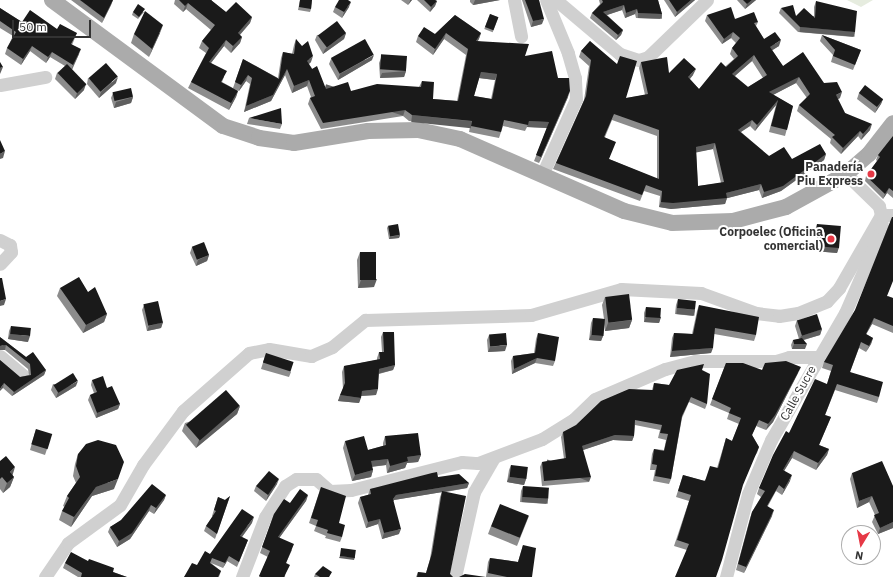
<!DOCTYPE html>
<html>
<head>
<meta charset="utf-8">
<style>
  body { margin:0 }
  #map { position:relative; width:893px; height:577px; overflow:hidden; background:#fff; font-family:"IBM Plex Sans",sans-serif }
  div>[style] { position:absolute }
  .green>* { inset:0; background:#e6ecdf }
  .minor>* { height:13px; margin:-6.5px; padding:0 6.5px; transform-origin:6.5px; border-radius:6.5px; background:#d0d0d0 }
  .major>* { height:16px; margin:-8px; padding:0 8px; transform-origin:8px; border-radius:8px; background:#ababab }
  .wall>* { inset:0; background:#8c8c8c; transform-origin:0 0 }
  .shaded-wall>* { inset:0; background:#5f5f5f; transform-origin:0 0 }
  .building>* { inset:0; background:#1a1a1a; transform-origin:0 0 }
  .dots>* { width:11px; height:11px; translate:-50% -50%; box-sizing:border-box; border:2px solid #fff; border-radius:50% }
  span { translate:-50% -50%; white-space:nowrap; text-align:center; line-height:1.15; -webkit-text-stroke:4px #fff; paint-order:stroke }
  .poi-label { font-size:12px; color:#333; font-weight:700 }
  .right { translate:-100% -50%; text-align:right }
  .street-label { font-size:12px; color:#333 }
  .north { position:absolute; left:841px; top:525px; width:40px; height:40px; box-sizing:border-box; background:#fff; border:1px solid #adadad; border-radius:50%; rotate:190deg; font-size:11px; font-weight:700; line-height:16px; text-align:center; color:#333 }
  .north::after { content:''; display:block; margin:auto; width:14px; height:18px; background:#e63946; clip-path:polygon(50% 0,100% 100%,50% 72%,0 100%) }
  .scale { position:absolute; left:12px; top:20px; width:79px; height:18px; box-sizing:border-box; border:2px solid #333; border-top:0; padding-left:5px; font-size:12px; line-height:14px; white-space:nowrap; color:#333; -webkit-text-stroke:3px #fff; paint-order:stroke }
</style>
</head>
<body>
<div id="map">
  <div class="green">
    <div style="clip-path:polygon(847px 0,873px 0,861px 7px)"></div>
  </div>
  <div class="minor">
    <div style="left:514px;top:0;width:37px;rotate:79deg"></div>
    <div style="left:556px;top:0;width:84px;rotate:40.2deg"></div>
    <div style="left:620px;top:54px;width:20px;rotate:18deg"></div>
    <div style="left:639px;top:60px;width:9px;rotate:-18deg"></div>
    <div style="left:648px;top:57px;width:82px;rotate:-44deg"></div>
    <div style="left:0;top:85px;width:46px;rotate:-10.1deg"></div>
    <div style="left:542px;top:175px;width:83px;rotate:-65.9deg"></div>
    <div style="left:576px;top:99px;width:21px;rotate:-93deg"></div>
    <div style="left:575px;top:78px;width:26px;rotate:-106deg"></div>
    <div style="left:568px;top:53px;width:57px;rotate:-112.5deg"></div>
    <div style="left:0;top:240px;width:11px;rotate:27deg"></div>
    <div style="left:10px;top:245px;width:7px;rotate:82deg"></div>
    <div style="left:11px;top:252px;width:16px;rotate:133deg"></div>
    <div style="left:0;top:356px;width:30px;rotate:40deg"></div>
    <div style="left:45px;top:577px;width:41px;rotate:-55.9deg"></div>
    <div style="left:68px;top:543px;width:64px;rotate:-36.2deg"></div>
    <div style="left:120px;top:505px;width:46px;rotate:-60.1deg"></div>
    <div style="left:143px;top:465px;width:67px;rotate:-53.5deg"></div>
    <div style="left:183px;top:411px;width:88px;rotate:-41.3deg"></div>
    <div style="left:249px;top:353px;width:20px;rotate:-11deg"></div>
    <div style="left:269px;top:349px;width:43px;rotate:9.5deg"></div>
    <div style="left:311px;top:356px;width:23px;rotate:-23deg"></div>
    <div style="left:332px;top:347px;width:43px;rotate:-39.3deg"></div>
    <div style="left:365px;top:320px;width:166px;rotate:-1.7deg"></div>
    <div style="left:531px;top:315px;width:94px;rotate:-16.1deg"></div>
    <div style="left:621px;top:289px;width:80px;rotate:2.9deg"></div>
    <div style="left:701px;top:293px;width:59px;rotate:20deg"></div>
    <div style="left:756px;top:313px;width:23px;rotate:7deg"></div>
    <div style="left:779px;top:316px;width:19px;rotate:-9deg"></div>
    <div style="left:798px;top:313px;width:31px;rotate:-22deg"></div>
    <div style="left:827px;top:301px;width:18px;rotate:-47deg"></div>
    <div style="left:839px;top:288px;width:84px;rotate:-60.1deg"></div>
    <div style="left:881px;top:215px;width:9px;rotate:-103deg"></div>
    <div style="left:879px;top:206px;width:46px;rotate:-135.9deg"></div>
    <div style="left:242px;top:577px;width:64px;rotate:-69deg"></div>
    <div style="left:265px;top:517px;width:37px;rotate:-57deg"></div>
    <div style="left:285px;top:486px;width:13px;rotate:-32deg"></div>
    <div style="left:296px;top:479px;width:20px"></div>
    <div style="left:316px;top:479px;width:18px;rotate:41deg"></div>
    <div style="left:330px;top:491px;width:21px;rotate:-3deg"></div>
    <div style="left:351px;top:490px;width:114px;rotate:-14.2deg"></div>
    <div style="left:462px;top:462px;width:16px;rotate:4deg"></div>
    <div style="left:478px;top:463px;width:68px;rotate:-20.6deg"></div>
    <div style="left:542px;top:439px;width:36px;rotate:-32deg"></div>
    <div style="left:573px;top:420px;width:30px;rotate:-44deg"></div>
    <div style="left:595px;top:399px;width:76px;rotate:-23.2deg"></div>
    <div style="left:665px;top:369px;width:31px;rotate:-15deg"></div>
    <div style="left:695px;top:361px;width:81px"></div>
    <div style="left:776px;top:361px;width:14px;rotate:-17deg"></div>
    <div style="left:789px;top:357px;width:29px"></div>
    <div style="left:455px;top:577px;width:87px;rotate:-77.4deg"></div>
    <div style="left:474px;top:492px;width:39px;rotate:-60deg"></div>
    <div style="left:726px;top:577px;width:86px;rotate:-75.2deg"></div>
    <div style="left:748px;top:494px;width:59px;rotate:-66.9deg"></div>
    <div style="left:771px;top:440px;width:147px;rotate:-59.8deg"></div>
    <div style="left:845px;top:313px;width:93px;rotate:-66.5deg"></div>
    <div style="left:882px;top:228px;width:13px;rotate:-94deg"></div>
    <div style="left:881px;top:215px;width:12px"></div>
  </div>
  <div class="major">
    <div style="left:52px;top:0;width:212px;rotate:36.4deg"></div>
    <div style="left:223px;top:126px;width:38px;rotate:18deg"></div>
    <div style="left:259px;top:138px;width:35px;rotate:8deg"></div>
    <div style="left:294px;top:143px;width:75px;rotate:-9.2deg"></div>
    <div style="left:368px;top:131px;width:50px;rotate:-1.1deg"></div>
    <div style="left:418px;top:130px;width:43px;rotate:12.1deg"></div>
    <div style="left:460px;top:139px;width:179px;rotate:23.7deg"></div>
    <div style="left:624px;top:211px;width:49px;rotate:14deg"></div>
    <div style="left:672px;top:223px;width:61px;rotate:-1.9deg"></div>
    <div style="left:733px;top:221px;width:55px;rotate:-14.8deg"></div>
    <div style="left:786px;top:207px;width:68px;rotate:-28.8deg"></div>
    <div style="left:846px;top:174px;width:30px;rotate:-41deg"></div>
    <div style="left:869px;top:154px;width:39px;rotate:-52deg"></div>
  </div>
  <div class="wall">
    <div style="clip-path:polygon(71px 0,113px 0,111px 5px,102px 23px)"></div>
    <div style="clip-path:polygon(evenodd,175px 0,212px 0,212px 1px,226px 12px,252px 17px,250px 23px,240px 35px,242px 37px,240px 43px,231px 53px,224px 46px,211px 63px,224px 77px,222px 82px,233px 88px,243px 59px,278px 78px,281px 58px,283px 52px,292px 54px,294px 45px,296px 39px,311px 62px,309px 64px,326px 89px,351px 91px,419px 87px,422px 81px,433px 99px,457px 101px,466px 55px,444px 39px,433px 55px,416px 42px,418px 36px,435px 34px,455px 15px,481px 33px,478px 41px,525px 56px,558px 78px,568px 97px,539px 163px,534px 161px,547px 128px,527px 127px,525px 131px,503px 126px,499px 138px,469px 132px,470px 127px,409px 121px,403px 116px,321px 129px,308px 104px,310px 98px,311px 97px,307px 86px,292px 93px,285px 75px,271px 101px,244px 112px,250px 84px,246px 81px,239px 91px,234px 89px,238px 91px,236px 97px,229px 110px,188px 88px,191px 82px,206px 53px,199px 48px,202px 41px,211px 30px,186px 9px,183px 12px,174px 4px,175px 0,479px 78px,495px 80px,491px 99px,474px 96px,479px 78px)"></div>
    <div style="clip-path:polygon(300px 0,312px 0,311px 9px,310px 12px,298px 10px)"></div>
    <div style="clip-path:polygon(401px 0,412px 0,408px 5px)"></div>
    <div style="clip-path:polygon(417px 0,435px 0,437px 1px,435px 6px,430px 12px)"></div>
    <div style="clip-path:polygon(470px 0,500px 0,473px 5px,470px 2px)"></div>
    <div style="clip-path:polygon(522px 0,539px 0,542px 24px,531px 27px)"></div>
    <div style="clip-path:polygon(599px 0,658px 0,662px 14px,660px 19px,636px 18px,635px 14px,625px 18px,622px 10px,607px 15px,623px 30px,621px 35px,616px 40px,590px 18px,592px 13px,600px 4px)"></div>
    <div style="clip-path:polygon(664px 0,695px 0,675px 17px)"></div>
    <div style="clip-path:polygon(737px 0,756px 0,745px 9px)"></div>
    <div style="clip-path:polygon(816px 1px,855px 32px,853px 37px,798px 32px,779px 13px,781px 8px,796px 16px,814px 16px,814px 7px)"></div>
    <div style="clip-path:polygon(335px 7px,349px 7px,342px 18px,333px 12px)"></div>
    <div style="clip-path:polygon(0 8px,22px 22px,77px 33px,72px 45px,79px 54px,72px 70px,84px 90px,75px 99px,55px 79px,57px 73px,65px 66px,50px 57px,46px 63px,30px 51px,21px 65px,5px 54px,7px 48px,13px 36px,0 28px)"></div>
    <div style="clip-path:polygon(133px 12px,144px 12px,138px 19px,132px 15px)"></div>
    <div style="left:490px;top:14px;width:9px;height:16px;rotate:21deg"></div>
    <div style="clip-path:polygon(evenodd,707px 15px,758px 22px,756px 26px,764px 39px,779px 46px,772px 50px,783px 66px,824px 83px,840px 98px,838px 99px,845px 113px,870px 130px,861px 140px,858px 136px,841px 154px,830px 143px,831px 139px,797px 111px,799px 105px,807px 98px,796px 83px,773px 95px,793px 106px,785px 136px,769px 132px,776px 105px,755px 131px,750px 126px,741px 132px,769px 156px,792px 159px,826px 154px,824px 160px,781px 191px,762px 198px,759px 190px,727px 198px,725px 204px,671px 209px,659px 207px,660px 196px,644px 191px,640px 201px,553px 169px,584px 100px,589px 66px,579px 57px,581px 51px,590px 41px,626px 98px,645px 95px,639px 68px,641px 62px,669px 73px,693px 75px,690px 79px,699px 89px,734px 59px,730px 54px,732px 48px,736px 43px,731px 38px,722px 44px,705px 21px,707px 15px,752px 61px,763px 78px,748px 87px,735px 76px,752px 61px,707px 15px,612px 120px,657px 136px,657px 179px,609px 159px,605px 137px,612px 120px,707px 15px,713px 149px,721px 183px,698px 186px,696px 152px,713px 149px)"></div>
    <div style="clip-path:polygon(160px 33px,149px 57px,131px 43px,134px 34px)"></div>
    <div style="clip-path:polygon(346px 33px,344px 39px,323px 54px,315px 40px,317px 35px)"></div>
    <div style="clip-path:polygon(822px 35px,861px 50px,853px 70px,831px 62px,833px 55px,820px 41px)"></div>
    <div style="clip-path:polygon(381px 58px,406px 71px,404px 77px,380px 78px,379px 63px)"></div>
    <div style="clip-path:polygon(331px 59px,372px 60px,338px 80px,329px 64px)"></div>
    <div style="clip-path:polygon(88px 78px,116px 83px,99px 98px,87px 84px)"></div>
    <div style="clip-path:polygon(113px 93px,133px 97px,131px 103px,114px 108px,111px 98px)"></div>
    <div style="clip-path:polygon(859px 93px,883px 99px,881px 104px,875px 113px,857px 99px)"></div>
    <div style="clip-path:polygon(249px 118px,282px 124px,280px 129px,247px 124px)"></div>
    <div style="clip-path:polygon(893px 136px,893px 198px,887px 193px,883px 199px,865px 181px,866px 176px,877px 161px,876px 160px,878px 155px)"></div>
    <div style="clip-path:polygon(817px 224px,839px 247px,837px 253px,814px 251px,815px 230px)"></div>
    <div style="clip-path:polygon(388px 226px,400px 235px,399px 238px,389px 239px,387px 228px)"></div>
    <div style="clip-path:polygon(192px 247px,209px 255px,207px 261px,196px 266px,190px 253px)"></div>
    <div style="clip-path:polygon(360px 252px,374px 287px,358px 288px,357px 260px)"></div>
    <div style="clip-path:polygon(60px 288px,88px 292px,107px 314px,104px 322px,83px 333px,57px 296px)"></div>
    <div style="clip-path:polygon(888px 296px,893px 298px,893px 333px,872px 324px,866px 334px,873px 338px,871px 344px,866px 352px,859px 348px,850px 372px,879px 397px,877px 403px,835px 390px,825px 415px,831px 417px,819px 445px,829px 449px,827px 455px,816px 470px,792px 458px,784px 471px,790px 481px,782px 495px,776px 491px,768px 506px,772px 516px,744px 573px,736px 570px,750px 518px,752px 512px,761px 497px,757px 494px,759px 488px,789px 433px,827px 384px,831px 371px,822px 368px,824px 362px)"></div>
    <div style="clip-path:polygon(605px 297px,632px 320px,629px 328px,605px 331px,604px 324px,603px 336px,601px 341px,589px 340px,591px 323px,593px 318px,604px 319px,602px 305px)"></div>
    <div style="clip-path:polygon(678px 299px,695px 310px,693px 316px,675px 314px,676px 305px)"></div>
    <div style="clip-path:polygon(144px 305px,163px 322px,161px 328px,147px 331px,142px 310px)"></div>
    <div style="clip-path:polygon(699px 305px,756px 335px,754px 341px,714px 334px,711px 353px,670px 357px,672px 338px,674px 333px,692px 334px,697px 311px)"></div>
    <div style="clip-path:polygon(646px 307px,661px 317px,659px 323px,644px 322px,644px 313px)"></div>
    <div style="clip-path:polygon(797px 320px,822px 329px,820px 335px,804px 340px,805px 349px,792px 349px,791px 345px,793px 340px,799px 339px,795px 326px)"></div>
    <div style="clip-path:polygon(11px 326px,28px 342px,8px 339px,9px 331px)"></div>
    <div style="clip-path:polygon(383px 332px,395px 365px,393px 370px,379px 374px,376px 395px,361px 396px,359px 403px,338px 401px,343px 389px,342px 372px,344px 366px,377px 360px,377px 358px,379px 352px,382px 352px,381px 337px)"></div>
    <div style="clip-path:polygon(538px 333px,555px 361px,553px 366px,535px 363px,512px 374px,511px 361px,513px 356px,534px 353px,536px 339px)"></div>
    <div style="clip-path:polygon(489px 335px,505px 351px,488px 352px,487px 340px)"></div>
    <div style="clip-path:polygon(0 337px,26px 357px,46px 370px,44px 375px,12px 396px,3px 388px,0 360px,20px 377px,29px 375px,28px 369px,5px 350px)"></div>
    <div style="clip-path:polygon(266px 353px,291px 372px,289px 377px,261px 369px)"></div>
    <div style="clip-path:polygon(726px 363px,762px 370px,798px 373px,773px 422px,766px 430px,756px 426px,752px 435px,759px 447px,757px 453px,687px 550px,674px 546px,689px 501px,676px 497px,683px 475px,704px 481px,717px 468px,726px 438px,732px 441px,739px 424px,727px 419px,729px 413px,710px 405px)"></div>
    <div style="clip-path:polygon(702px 370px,707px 404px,705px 409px,689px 402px,682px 418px,671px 479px,669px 484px,653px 481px,655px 470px,650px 470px,652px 454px,654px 449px,664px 450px,666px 440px,658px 438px,660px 430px,635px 425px,634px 436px,632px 441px,613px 440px,583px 450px,589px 482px,542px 486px,540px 467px,542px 462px,564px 459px,561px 437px,563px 432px,652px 390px,654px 383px,669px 385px)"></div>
    <div style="clip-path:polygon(92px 380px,107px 388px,120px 404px,118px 409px,96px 418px,88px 400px,90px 395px,94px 393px,91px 385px)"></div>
    <div style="clip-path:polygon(53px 384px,76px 386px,56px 398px,51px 390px)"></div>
    <div style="clip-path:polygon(240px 406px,237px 414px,196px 448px,182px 431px,185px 423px)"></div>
    <div style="clip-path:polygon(36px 429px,47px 449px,45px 455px,30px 450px)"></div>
    <div style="clip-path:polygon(385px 436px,421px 455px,418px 462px,407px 463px,405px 468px,387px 473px,386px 465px,372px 467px,373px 470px,371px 477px,352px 481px,343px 448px,345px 441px,368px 450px,383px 446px,383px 443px)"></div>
    <div style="clip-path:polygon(78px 454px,114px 489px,92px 496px,71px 527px,59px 520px,62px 511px,65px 507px,63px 506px,67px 496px,76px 483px,73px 476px,75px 464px)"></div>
    <div style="clip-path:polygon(0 461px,14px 477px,10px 487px,3px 493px,0 489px)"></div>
    <div style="clip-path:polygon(511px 465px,526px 479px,524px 485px,507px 482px,509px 470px)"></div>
    <div style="clip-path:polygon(852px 473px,893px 486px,893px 528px,878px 534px,872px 522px,875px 515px,869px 502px,857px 508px,850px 479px)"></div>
    <div style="clip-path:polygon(438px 477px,469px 483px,467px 488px,446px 492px,450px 574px,453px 577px,416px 577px,418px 572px,426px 573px,430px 559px,440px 497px,442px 492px,394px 500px,393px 501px,399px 534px,382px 539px,378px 524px,366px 528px,358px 503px,360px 497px,368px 495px,370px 489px)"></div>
    <div style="clip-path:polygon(277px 484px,266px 501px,254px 491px,256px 486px)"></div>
    <div style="clip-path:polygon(523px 486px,548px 499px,546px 504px,520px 502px,521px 491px)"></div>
    <div style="clip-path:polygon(321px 487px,339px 523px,342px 537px,340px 542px,325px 538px,326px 536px,314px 531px,316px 526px,309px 523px)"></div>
    <div style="clip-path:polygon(166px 495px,164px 500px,154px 514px,149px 511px,130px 539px,117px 547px,108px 532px,110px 527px)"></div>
    <div style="clip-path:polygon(308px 495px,306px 501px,279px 538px,292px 550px,286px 563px,285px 577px,259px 577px,268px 557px,260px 553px,274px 514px,290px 503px)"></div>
    <div style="clip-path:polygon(230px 496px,215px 539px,204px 531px,206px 526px,213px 516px,212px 516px,218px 497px,225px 500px)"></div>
    <div style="clip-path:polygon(529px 516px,517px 546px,488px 534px,491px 526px)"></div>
    <div style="clip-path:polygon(252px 523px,242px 537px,248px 540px,237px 567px,227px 561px,223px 568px,211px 563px,221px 571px,219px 577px,184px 577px,210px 554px)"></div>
    <div style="clip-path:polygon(523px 545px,532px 577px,459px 577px,486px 577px,488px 562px,490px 558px,518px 562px)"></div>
    <div style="clip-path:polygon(88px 561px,113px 572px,127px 577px,78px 577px,63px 568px,65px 563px)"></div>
    <div style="clip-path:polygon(315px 574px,330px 577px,332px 577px,314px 577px)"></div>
  </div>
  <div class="shaded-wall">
    <div style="clip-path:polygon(113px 0,111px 5px,102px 23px,104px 18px)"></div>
    <div style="clip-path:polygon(410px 0,412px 0,408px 5px,410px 1px)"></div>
    <div style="clip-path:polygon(475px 0,500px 0,473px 5px)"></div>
    <div style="clip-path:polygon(691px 0,695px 0,675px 17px,677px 12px)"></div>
    <div style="clip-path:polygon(752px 0,756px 0,745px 9px,747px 4px)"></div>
    <div style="clip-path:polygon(437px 1px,435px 6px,430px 12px,431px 7px)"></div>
    <div style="clip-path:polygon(351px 2px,349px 7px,342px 18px,344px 12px)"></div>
    <div style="clip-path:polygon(188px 3px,186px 9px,183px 12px,185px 6px)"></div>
    <div style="clip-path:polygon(624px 5px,622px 10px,601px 17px,603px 12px)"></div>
    <div style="clip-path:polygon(637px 9px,635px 14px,625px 18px,626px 13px)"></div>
    <div style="left:638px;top:13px;width:24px;height:5px;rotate:2deg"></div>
    <div style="clip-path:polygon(252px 17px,250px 23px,236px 39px,238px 33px)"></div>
    <div style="clip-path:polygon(544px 19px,542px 24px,531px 27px,533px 21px)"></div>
    <div style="clip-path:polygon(163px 25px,160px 33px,149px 57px,152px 49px)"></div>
    <div style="left:800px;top:27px;width:55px;height:5px;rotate:5deg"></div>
    <div style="clip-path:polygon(623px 30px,621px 35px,616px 40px,618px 35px)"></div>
    <div style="clip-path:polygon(733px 32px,731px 38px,722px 44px,724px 39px)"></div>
    <div style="clip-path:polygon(346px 33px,344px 39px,323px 54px,325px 49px)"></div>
    <div style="clip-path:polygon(446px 33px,444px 39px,433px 55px,435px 49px)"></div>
    <div style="clip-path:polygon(481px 33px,479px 39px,473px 47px,476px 41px)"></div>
    <div style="clip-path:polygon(242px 37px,240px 43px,231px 53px,233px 46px)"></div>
    <div style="clip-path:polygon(226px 40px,224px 46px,207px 68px,209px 62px)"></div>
    <div style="clip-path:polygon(781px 40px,779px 46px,768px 53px,770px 47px)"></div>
    <div style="clip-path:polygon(32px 46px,30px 51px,21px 65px,23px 59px)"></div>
    <div style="clip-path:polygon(81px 49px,79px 54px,71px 71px,73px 65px)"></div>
    <div style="clip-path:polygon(52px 52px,50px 57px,46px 63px,48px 57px)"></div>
    <div style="clip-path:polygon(374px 55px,372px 60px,338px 80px,340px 74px)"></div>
    <div style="clip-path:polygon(754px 55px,752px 61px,730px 80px,732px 74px)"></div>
    <div style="clip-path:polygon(313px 56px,311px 62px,305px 67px,307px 61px)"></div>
    <div style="clip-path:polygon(3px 67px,0 74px,0 68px)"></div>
    <div style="clip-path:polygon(287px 69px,285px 75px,271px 101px,244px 112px,246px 106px,273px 95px)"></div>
    <div style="clip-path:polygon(696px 69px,693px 75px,686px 83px,688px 77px)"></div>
    <div style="clip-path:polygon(406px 71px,404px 77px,380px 78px,382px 73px)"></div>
    <div style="clip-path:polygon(481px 72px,497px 74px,495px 80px,479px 78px)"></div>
    <div style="clip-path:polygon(248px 75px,246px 81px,239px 91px,241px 85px)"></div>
    <div style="clip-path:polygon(118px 77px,116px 83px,99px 98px,101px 92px)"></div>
    <div style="clip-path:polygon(799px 77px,796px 83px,767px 98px,769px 92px)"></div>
    <div style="clip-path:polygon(309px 80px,307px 86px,292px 93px,294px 86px)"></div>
    <div style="clip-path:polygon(86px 84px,84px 90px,75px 99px,77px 93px)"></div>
    <div style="clip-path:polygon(238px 91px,236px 97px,229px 110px,231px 103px)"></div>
    <div style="clip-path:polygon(570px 91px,568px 97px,539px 163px,541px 157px)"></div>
    <div style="clip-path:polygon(842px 92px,840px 98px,834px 101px,836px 95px)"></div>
    <div style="clip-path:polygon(133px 97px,131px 103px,114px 108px,116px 102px)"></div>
    <div style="clip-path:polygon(883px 99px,881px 104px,875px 113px,877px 108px)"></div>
    <div style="clip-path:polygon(778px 100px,776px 105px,755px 131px,757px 125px)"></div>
    <div style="left:405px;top:110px;width:6px;height:83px;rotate:108deg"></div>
    <div style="left:412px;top:115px;width:60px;height:7px;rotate:6deg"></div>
    <div style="clip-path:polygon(752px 120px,750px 126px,736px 135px,738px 130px)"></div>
    <div style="clip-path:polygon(529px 121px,549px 122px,547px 128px,527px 127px)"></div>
    <div style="clip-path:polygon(872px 124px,870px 130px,861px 140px,863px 134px)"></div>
    <div style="clip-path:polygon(860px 131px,858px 136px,841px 154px,843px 148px)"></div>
    <div style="clip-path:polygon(715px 143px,713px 149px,694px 153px,696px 147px)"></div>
    <div style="clip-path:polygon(5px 151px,3px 158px,0 159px,0 154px)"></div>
    <div style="clip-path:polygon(826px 154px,824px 160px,781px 191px,762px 198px,764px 192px)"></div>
    <div style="clip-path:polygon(761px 184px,759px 190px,724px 199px,727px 198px,725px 204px,671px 209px,659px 207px,661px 202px,726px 193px)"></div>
    <div style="clip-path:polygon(889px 188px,887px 193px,883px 199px,885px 194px)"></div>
    <div style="clip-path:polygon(400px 235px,399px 238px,389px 239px,390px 237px)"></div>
    <div style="clip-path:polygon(816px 246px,839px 247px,837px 253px,814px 251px)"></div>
    <div style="clip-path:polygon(209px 255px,207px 261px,196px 266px,198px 260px)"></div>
    <div style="clip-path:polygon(377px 279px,374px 287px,358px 288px,361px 280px)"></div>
    <div style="clip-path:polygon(6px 299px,4px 305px,0 306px,0 301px)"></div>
    <div style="left:677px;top:308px;width:18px;height:6px;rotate:6deg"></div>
    <div style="clip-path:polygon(107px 314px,104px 322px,83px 333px,86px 325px)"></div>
    <div style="clip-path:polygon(646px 317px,661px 317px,659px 323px,644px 322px)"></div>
    <div style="clip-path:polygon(874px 318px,872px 324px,863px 340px)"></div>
    <div style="clip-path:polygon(632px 320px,629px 328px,605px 331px,608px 323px)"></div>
    <div style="clip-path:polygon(163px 322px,161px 328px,147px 331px,149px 326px)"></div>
    <div style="clip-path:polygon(822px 329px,820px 335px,799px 341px,801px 336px)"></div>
    <div style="clip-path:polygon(10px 334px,30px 336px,28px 342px,8px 339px)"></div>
    <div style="clip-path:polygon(591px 335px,603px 336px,601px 341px,589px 340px)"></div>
    <div style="clip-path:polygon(873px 338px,871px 344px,866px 352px)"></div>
    <div style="clip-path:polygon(794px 344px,807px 344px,805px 349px,792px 349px)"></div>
    <div style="clip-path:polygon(6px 345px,5px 350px,0 350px,0 346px)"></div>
    <div style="clip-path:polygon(507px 345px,505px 351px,488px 352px,490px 347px)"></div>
    <div style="clip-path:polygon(713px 348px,711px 353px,670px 357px,672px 351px)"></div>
    <div style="clip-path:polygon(537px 358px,535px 363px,512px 374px,514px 369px)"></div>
    <div style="clip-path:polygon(395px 365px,393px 370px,377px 374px,379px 369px)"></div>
    <div style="clip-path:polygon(801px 367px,798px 373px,773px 422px,766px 430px,768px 424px)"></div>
    <div style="clip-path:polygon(46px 370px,44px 375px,12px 396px,14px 392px)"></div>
    <div style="clip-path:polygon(78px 381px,76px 386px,56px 398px,58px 392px)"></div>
    <div style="clip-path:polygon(4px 383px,3px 388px,0 391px,0 389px)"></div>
    <div style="clip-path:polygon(378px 389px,376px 395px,360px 396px,362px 391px)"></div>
    <div style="clip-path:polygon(340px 395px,361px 398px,359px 403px,338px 401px)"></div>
    <div style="clip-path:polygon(120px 404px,118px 409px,96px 418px,97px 413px)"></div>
    <div style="clip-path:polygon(240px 406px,237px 414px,196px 448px,199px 440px)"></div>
    <div style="clip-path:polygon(615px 435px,634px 436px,632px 441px,613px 440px,580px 451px,582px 446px)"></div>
    <div style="clip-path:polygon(829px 449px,827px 455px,816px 470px,818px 463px)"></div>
    <div style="clip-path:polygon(794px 451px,792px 458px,781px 476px,783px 470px)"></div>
    <div style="clip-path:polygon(421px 455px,418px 462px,407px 463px,405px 468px,387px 473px,390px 466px,407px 457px)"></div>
    <div style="clip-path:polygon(388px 459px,386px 465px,368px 467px,371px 461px)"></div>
    <div style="clip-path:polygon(15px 467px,12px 477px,10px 472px)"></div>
    <div style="clip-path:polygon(373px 470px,371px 477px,352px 481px,355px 475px)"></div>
    <div style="clip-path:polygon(792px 475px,790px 481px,782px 495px,784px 489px)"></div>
    <div style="clip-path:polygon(14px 477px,10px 487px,3px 493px,7px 483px)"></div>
    <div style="clip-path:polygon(509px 477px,526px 479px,524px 485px,507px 482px)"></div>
    <div style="left:591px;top:477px;width:5px;height:47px;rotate:112deg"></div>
    <div style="clip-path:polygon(118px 479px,114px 489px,92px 496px,71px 527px,74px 517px,96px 487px)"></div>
    <div style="clip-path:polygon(279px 479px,277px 484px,266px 501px,268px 495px)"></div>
    <div style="clip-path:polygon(469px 483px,467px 488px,394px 500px,391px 504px,393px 499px,396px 495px)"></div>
    <div style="clip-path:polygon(166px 495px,164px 500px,154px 514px,156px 508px)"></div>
    <div style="clip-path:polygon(308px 495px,306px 501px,275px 544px,278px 537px)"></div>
    <div style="clip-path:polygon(872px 496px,869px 502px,857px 508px,859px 501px)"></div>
    <div style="left:522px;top:497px;width:26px;height:5px;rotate:4deg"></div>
    <div style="clip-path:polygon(151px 505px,149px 511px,130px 539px,117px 547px,119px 541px)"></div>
    <div style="clip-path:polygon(774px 510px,772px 516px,744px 573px,746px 567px)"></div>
    <div style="clip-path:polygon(254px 517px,252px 523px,239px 541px,240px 536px)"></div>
    <div style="clip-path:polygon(380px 519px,378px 524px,366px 528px,368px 522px)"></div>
    <div style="clip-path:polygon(893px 522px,893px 528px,878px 534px,880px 528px)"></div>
    <div style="clip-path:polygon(401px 529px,399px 534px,382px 539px,384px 533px)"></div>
    <div style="clip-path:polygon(229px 556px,227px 561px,223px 568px,225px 563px)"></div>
    <div style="clip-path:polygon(340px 556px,355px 557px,354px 560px,339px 558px)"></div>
  </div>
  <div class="building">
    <div style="clip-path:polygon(80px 0,113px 0,104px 18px)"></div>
    <div style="clip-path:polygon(179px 0,211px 0,226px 12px,236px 2px,252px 17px,238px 33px,242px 37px,233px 46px,226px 40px,209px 62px,227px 71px,221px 82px,238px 91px,231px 103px,191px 82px,209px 48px,202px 41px,215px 25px,188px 3px,185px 6px)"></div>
    <div style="clip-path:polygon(300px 0,312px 0,311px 9px,299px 7px)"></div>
    <div style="clip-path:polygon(339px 0,348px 0,351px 2px,344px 12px,335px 7px)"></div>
    <div style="clip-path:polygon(424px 0,435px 0,437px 1px,431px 7px)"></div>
    <div style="clip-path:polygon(525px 0,539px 0,544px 19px,533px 21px)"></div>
    <div style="clip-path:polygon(602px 0,658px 0,662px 14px,638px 13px,637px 9px,626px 13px,624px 5px,603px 12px,623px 30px,618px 35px,592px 13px,603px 2px)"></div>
    <div style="clip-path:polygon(669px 0,691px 0,677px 12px)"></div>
    <div style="clip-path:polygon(743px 0,752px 0,747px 4px)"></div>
    <div style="clip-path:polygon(816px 1px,857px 11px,855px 32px,800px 27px,781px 8px,793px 5px,796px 16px,804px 8px,815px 18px)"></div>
    <div style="clip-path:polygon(138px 4px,145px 9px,139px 17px,133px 12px)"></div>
    <div style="clip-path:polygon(evenodd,731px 7px,735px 19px,754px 12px,758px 22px,754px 23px,764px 39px,775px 32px,781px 40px,770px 47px,783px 66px,803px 52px,824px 83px,837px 82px,842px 92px,836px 95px,845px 113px,872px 124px,863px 134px,860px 131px,843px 148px,832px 137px,835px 135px,799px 105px,810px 94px,799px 77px,769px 92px,793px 106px,787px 130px,771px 126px,778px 100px,757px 125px,752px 120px,738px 130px,769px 156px,784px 147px,792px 159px,820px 144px,826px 154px,783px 186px,764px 192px,761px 184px,726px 193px,727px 198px,673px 203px,661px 202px,662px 191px,646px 185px,642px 195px,556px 163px,586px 96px,591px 60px,581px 51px,590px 41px,617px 64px,620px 56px,637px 61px,626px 98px,648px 94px,641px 62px,667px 57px,669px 73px,684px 58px,696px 69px,688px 77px,699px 89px,721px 62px,726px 67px,738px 56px,732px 48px,740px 38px,733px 32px,724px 39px,707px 15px,731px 7px,754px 55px,767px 75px,748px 87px,732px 74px,754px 55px,731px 7px,614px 114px,659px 130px,659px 179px,609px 159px,616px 142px,604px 137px,614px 114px,731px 7px,715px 143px,724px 182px,698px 186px,696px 147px,715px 143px)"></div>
    <div style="clip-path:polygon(0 8px,22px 22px,30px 10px,57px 29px,60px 24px,77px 33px,71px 44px,81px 49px,73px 65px,52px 52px,48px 57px,32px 46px,23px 59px,7px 48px,16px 32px,0 21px)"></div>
    <div style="clip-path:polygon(145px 11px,163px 25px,152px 49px,134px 34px)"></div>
    <div style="left:490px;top:14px;width:9px;height:14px;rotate:21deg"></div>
    <div style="clip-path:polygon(evenodd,455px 15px,481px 33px,476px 41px,529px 44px,525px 56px,552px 51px,558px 78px,569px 78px,570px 91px,541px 157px,536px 155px,549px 122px,529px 121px,528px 125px,504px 120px,501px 132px,471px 126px,472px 121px,412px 115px,405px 110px,323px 123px,310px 98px,315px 96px,309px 80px,294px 86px,287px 69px,273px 95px,246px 106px,252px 78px,248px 75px,241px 85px,235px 82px,243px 59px,279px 79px,283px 52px,294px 54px,296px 39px,302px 46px,308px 41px,313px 56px,307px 61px,312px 69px,317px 66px,326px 89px,348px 82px,351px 91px,377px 84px,421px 87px,422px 81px,434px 82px,433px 99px,458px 101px,468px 49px,446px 33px,435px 49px,418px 36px,424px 27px,435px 34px,455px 15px,481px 72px,497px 74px,492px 99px,474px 96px,481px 72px)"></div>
    <div style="left:337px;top:21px;width:15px;height:24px;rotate:53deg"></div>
    <div style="clip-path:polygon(822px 35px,861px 50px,855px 65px,833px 56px,835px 50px)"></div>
    <div style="left:365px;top:39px;width:18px;height:39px;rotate:61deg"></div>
    <div style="left:407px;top:56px;width:15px;height:26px;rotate:94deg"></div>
    <div style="clip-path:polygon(0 62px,3px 67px,0 68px)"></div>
    <div style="left:106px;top:63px;width:18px;height:23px;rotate:49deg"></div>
    <div style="left:67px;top:64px;width:28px;height:13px;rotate:46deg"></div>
    <div style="left:865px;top:85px;width:23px;height:10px;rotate:38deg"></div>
    <div style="left:131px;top:88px;width:9px;height:19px;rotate:77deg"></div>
    <div style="clip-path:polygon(281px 108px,282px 124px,249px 118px)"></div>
    <div style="clip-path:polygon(893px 136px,893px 191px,889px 188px,885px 194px,866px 176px,880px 157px,878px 155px)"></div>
    <div style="clip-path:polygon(0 140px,5px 151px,0 154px)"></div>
    <div style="clip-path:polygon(892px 217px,893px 217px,893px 281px,887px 296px,893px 298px,893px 326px,874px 318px,866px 334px,873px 338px,869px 346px,861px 342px,850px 372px,883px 382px,879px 397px,837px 384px,825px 415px,831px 417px,819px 445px,829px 449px,818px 463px,794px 451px,783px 470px,792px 475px,784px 489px,779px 485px,767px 506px,774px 510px,746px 567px,738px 564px,752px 512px,765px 491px,759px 488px,773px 455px,786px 431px,789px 433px,815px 379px,827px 384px,833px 365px,824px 362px,855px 310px)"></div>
    <div style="left:398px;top:224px;width:11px;height:10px;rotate:80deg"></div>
    <div style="left:817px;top:224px;width:24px;height:22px;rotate:5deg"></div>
    <div style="left:204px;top:242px;width:14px;height:13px;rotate:69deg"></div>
    <div style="left:360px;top:252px;width:16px;height:28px"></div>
    <div style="clip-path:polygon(79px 277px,88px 292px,95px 287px,107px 314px,86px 325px,60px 288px)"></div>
    <div style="clip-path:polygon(0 278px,2px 278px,6px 299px,0 301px)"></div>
    <div style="left:629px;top:294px;width:26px;height:24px;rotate:83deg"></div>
    <div style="left:678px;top:299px;width:18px;height:9px;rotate:6deg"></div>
    <div style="left:158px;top:301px;width:22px;height:15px;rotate:77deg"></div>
    <div style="clip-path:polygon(699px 305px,759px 317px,756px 335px,715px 328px,713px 348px,672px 351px,674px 333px,693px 334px)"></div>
    <div style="left:646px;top:307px;width:15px;height:10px;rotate:4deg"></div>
    <div style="left:817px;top:314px;width:16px;height:21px;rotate:72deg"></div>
    <div style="left:593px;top:318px;width:12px;height:17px;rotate:5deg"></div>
    <div style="left:11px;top:326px;width:20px;height:8px;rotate:6deg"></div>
    <div style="clip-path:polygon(383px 332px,394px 332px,395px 365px,379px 369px,378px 389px,362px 391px,361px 398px,340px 395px,345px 383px,344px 366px,380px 359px,379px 352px,384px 352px)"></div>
    <div style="left:506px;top:333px;width:12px;height:17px;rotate:85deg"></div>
    <div style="clip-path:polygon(538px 333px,559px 337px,555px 361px,537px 358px,514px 369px,513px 356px,535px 353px)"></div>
    <div style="clip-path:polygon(0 337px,26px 357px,33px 352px,46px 370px,14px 392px,4px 383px,0 389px,0 360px,20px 377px,31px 375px,30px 364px,6px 345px,0 346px)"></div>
    <div style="clip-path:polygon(802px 338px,807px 344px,794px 344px,793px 340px)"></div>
    <div style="left:266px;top:353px;width:29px;height:10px;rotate:18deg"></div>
    <div style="clip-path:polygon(786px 361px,801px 367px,775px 415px,768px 424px,759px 420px,752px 435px,759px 447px,743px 485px,722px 560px,716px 577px,675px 577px,689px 544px,677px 540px,691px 495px,678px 491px,683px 475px,705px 481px,710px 466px,718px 468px,726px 438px,732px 441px,741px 418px,729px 413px,731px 408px,712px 399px,726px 363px,743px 363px,762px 370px,765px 363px)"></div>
    <div style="clip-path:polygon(704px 364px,702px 370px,710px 374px,707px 404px,691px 397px,682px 416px,671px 479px,655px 476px,657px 465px,652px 464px,654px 449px,664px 451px,668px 434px,660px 433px,662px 425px,635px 420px,634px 436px,615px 435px,582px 446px,591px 477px,544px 481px,542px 462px,566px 458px,563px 432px,576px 425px,601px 401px,629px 389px,653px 390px,654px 383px,669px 385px,677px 370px)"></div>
    <div style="left:73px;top:373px;width:9px;height:23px;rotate:58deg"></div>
    <div style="clip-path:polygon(103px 376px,107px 388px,112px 386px,120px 404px,97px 413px,90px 395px,97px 392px,92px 380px)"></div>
    <div style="left:226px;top:390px;width:21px;height:53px;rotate:49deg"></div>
    <div style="left:36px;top:429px;width:17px;height:16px;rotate:17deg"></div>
    <div style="clip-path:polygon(418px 433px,421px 455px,407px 457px,408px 461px,390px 466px,388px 459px,371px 461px,373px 470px,355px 475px,345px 441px,364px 436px,368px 450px,386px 445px,385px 436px)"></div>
    <div style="clip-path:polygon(98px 440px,116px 445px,124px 462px,118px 479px,96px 487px,74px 517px,62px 511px,69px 498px,67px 496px,80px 477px,76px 466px,78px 454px,86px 444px)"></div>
    <div style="clip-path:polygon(6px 456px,15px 467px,10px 472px,14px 477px,7px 483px,2px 477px,0 479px,0 461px)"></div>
    <div style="clip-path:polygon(882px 461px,893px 486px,893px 522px,880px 528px,874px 515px,879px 513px,872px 496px,859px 501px,852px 473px)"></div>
    <div style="left:511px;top:465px;width:17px;height:12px;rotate:7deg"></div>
    <div style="clip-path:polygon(269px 471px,279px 479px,268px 495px,256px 486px)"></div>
    <div style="clip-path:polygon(437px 472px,438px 477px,459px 474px,469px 483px,396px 495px,393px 499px,401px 529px,384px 533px,380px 519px,368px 522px,360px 497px,371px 494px,370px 489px,432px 473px)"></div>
    <div style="clip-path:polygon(152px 484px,166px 495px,156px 508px,151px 505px,132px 533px,119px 541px,110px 527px,121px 520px)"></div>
    <div style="left:523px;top:486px;width:26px;height:11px;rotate:4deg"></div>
    <div style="clip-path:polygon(321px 487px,346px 496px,339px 523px,345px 525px,342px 537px,327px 533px,328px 530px,316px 526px,318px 520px,311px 518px)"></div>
    <div style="clip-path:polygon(300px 489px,308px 495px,278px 537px,294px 544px,286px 563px,290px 565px,284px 577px,261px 577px,259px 576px,270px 551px,262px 547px,274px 514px,284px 499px,290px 503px)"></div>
    <div style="clip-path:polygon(442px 491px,466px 496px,450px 574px,453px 577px,417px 577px,418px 572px,426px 573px,432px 553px)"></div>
    <div style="clip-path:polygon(230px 496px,217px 534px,206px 526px,216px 511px,214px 510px,218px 497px,225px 500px)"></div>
    <div style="left:500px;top:504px;width:31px;height:24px;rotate:22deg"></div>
    <div style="clip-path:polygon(242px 509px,254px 517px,240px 536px,248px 540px,239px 562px,229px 556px,225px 563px,212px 558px,210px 563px,221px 571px,218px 577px,184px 577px,192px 563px,197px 565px,205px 551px,210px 554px)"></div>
    <div style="clip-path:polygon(523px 545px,536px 548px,532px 577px,507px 577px,488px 573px,490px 558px,518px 562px)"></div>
    <div style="left:341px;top:548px;width:15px;height:8px;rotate:8deg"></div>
    <div style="clip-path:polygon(71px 552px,88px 561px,89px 559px,114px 568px,113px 572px,127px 577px,81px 577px,82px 573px,65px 563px)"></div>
    <div style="clip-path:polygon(323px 566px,332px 572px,329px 577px,332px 577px,320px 577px,315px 574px)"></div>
    <div style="clip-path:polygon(465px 574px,486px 577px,459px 577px)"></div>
  </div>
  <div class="dots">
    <div style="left:871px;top:174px;background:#e63946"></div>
    <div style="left:831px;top:239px;background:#e63946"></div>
  </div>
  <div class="poi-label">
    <span class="right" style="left:863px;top:174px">Panadería<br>Piu Express</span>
    <span class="right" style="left:823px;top:239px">Corpoelec (Oficina<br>comercial)</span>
  </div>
  <div class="street-label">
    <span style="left:798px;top:393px;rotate:-61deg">Calle Sucre</span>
  </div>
  <div class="north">N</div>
  <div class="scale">50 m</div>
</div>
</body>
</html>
